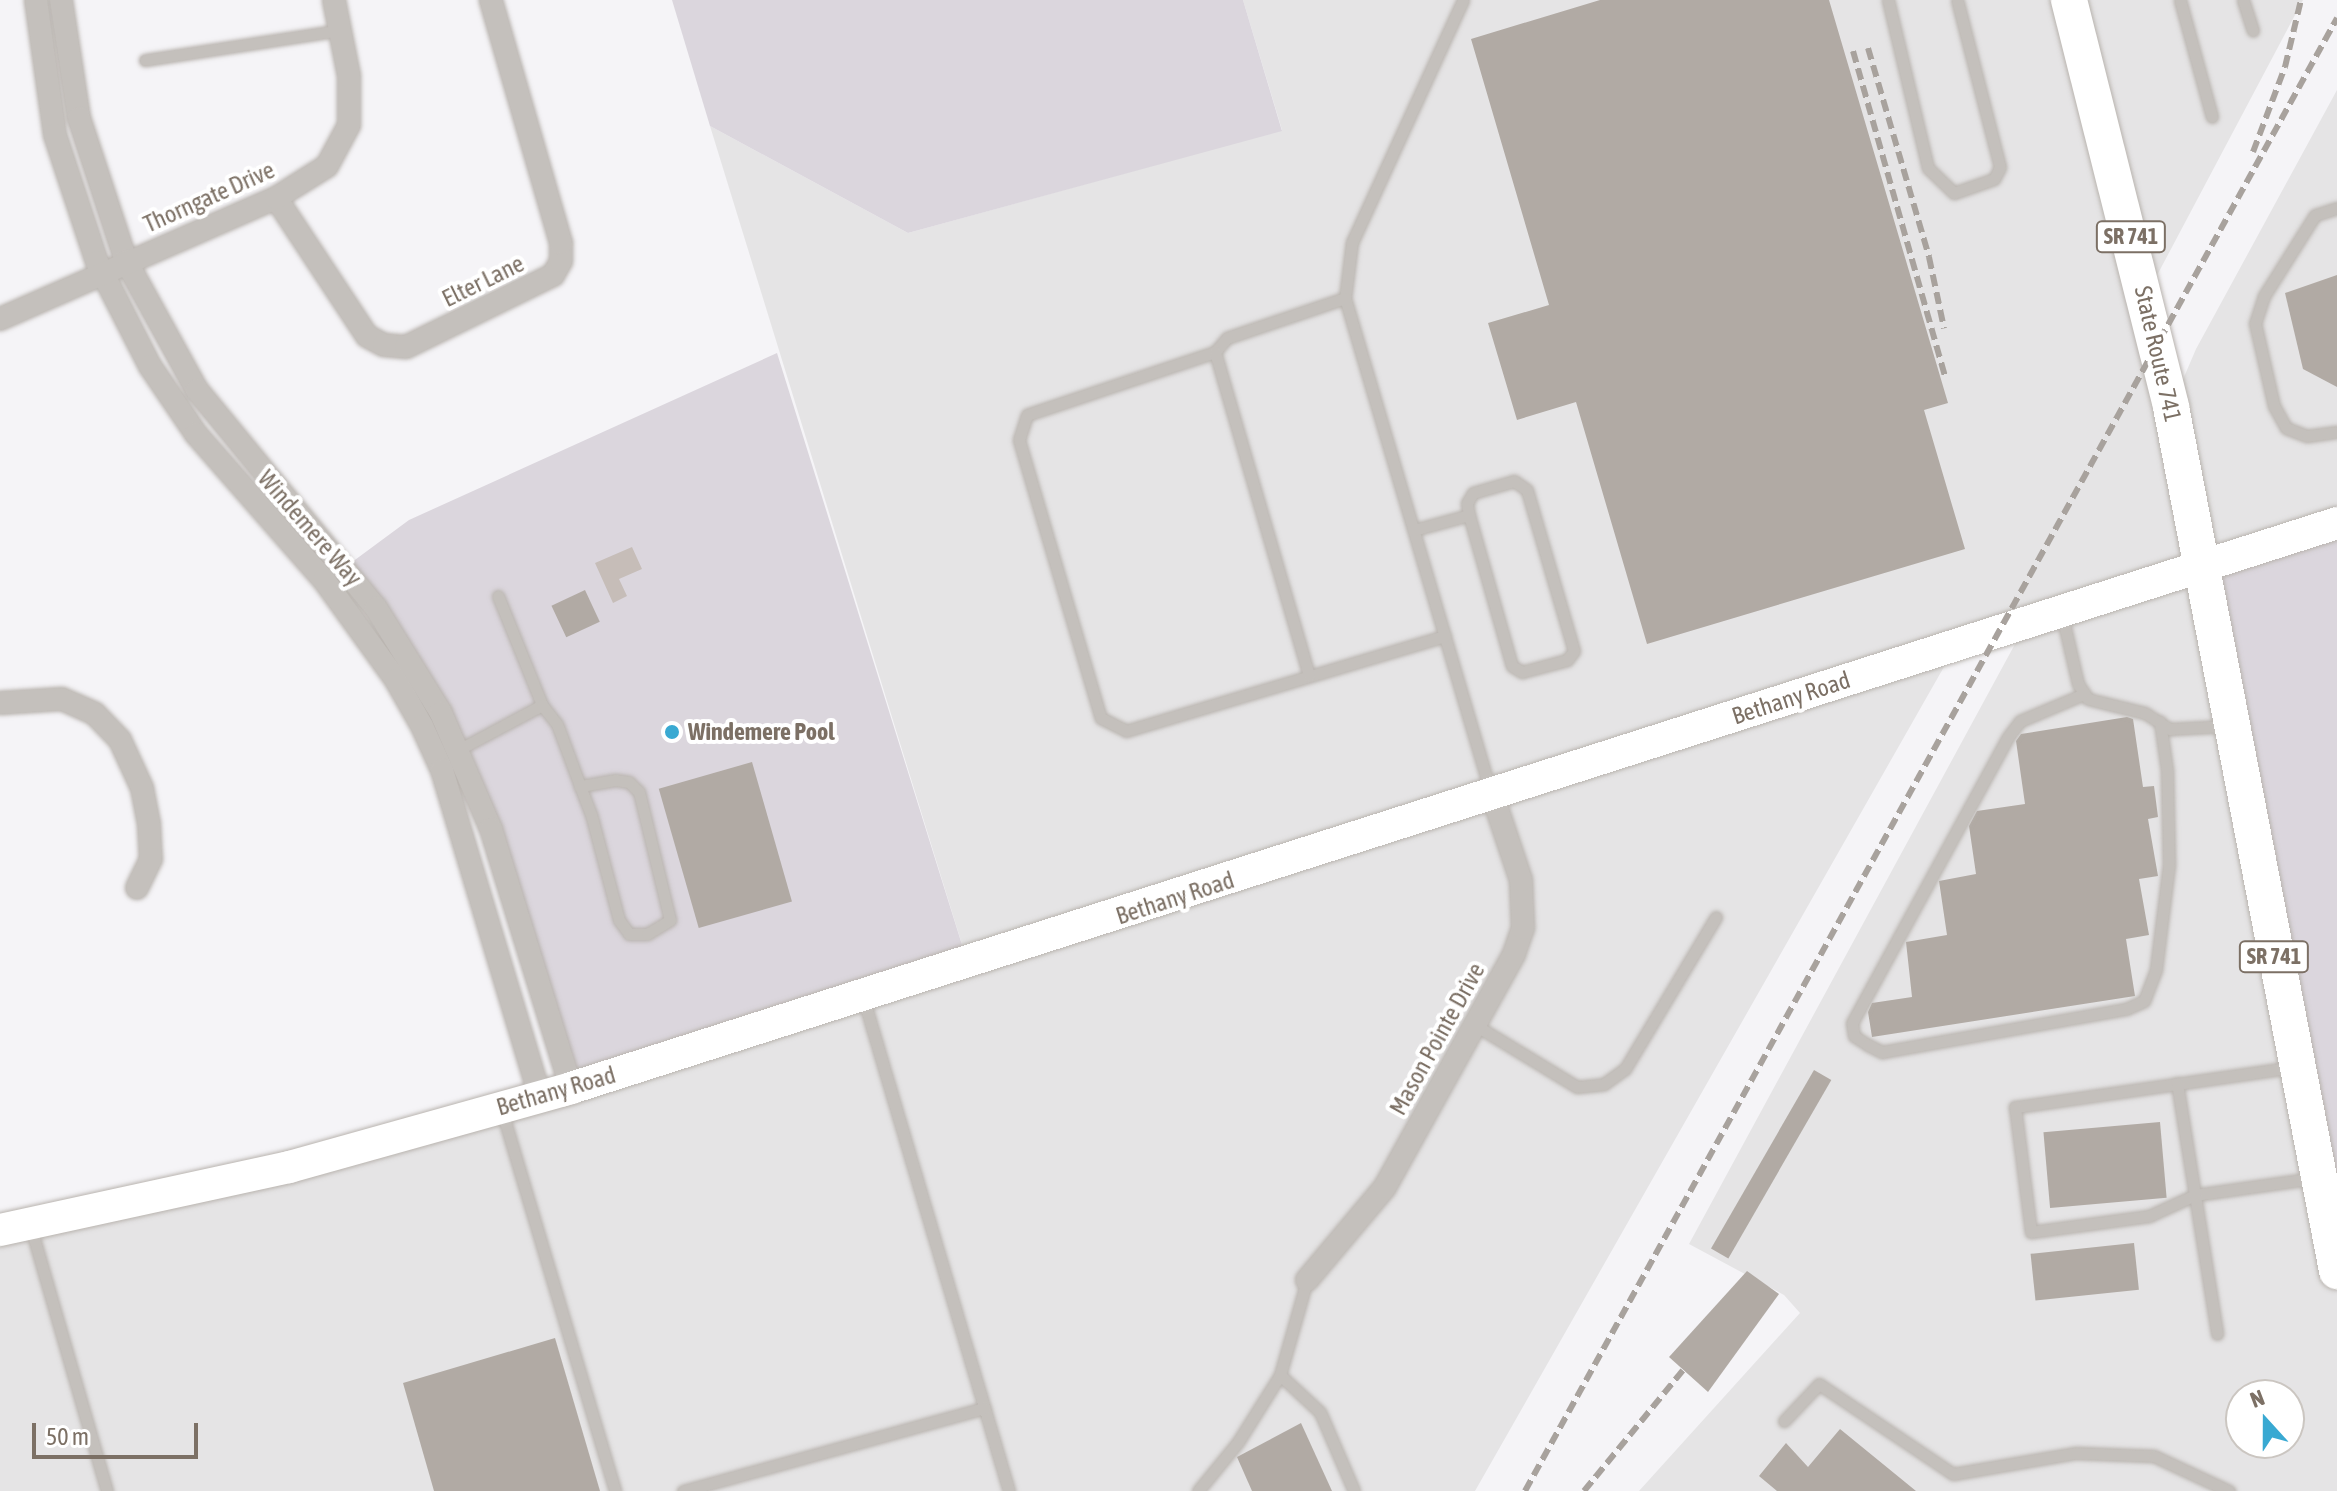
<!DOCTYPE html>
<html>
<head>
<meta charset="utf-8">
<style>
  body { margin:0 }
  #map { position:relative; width:2337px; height:1491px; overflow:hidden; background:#f5f4f7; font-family:"Asap Condensed",sans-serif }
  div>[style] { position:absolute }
  .built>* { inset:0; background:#e5e4e5 }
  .green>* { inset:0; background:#dbd6dd }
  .water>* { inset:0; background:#c6bdb8 }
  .building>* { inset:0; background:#b1aaa4; transform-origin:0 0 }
  .roads { filter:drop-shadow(0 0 2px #b9b4af) drop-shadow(0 0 2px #b9b4af) }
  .lane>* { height:11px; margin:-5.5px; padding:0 5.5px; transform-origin:5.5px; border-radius:5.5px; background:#c4c0bc }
  .street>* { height:22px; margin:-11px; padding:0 11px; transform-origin:11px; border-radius:11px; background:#c4c0bc }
  .secondary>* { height:32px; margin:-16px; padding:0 16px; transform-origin:16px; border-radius:16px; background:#fff }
  .primary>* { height:36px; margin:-18px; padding:0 18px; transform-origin:18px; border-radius:18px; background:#fff }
  .rail>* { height:6px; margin-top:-3px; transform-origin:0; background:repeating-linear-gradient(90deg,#a8a29d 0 12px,transparent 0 18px) }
  .dots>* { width:22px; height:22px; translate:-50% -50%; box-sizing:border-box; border:4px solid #fff; border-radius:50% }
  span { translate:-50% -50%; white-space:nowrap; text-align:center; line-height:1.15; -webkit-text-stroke:8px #fff; paint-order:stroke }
  .shield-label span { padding:2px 6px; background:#fff; border:2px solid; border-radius:6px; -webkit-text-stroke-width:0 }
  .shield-label { font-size:22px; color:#7c7065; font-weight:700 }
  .street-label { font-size:24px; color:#7c7065 }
  .poi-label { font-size:24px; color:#7c7065; font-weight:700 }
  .left { translate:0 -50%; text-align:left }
  .north { position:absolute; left:2225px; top:1379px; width:80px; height:80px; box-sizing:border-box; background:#fff; border:2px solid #cbc6c1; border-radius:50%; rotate:339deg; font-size:22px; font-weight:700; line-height:32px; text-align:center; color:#7c7065 }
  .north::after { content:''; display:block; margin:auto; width:28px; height:36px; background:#39a9d2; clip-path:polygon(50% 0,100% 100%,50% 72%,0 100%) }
  .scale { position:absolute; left:32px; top:1423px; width:166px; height:36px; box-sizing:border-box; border:4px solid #7c7065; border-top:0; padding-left:10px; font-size:24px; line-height:28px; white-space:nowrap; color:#7c7065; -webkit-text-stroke:6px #fff; paint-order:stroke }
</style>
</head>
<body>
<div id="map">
  <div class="built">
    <div style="clip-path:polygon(evenodd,1243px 0,2303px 0,2145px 298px,2172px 405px,2196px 349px,2337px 90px,2337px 1491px,1639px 1491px,1800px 1313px,1784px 1295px,1689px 1244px,2027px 622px,1957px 644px,1475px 1491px,0 1491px,0 1230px,127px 1203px,968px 964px,710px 126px,908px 233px,1282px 130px,1243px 0,2241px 1395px,2289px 1395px,2289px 1443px,2241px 1443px,2241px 1395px)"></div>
  </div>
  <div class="green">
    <div style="clip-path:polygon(672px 0,1243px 0,1282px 131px,908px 233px,710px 126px)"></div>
    <div style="clip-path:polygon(777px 353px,968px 964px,571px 1088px,459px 752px,344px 568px,409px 520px)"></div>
    <div style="clip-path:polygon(2337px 523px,2337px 1250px,2204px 566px)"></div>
  </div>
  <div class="water">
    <div style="clip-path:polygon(632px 547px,642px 569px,619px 579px,627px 596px,613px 603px,595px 563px)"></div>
  </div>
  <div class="building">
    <div style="clip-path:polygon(1600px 0,1829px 0,1948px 403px,1924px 410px,1965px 549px,1647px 644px,1576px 402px,1517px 420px,1488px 323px,1549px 305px,1471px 39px)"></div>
    <div style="clip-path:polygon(2337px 275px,2337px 387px,2303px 369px,2285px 293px)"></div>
    <div style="left:585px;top:590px;width:35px;height:37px;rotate:65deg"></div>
    <div style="clip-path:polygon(2127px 717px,2133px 719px,2143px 787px,2154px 786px,2158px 817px,2148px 819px,2158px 876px,2139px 879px,2149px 935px,2126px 939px,2135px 996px,1872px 1037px,1868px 1012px,1872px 1003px,1912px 997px,1906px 942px,1947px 935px,1939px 881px,1976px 874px,1969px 826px,1977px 811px,2025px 804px,2016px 741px,2021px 734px)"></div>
    <div style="left:752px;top:762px;width:145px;height:97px;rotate:74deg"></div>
    <div style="left:1814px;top:1070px;width:20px;height:206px;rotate:30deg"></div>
    <div style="left:2160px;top:1122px;width:76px;height:117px;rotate:85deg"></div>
    <div style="left:2134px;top:1243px;width:47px;height:104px;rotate:84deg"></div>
    <div style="clip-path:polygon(1747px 1271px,1779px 1294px,1708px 1392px,1669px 1357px)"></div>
    <div style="clip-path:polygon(555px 1338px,600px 1491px,434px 1491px,403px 1383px)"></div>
    <div style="clip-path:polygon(1301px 1423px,1332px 1491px,1252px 1491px,1237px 1457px)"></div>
    <div style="clip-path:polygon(1840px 1429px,1916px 1491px,1777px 1491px,1759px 1476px,1786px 1443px,1808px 1467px)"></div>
  </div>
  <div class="roads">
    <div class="lane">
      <div style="left:1463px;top:0;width:266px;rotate:114.6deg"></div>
      <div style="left:1352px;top:242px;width:56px;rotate:97.1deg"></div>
      <div style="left:1345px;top:298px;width:516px;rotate:73.57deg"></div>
      <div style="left:1888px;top:0;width:173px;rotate:76.6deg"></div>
      <div style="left:1928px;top:168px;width:36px;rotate:44deg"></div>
      <div style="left:1954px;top:193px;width:42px;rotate:-19.3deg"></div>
      <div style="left:1994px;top:179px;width:13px;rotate:-63deg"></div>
      <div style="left:2000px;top:167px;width:172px;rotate:-104.4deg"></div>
      <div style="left:2180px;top:0;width:121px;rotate:74.7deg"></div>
      <div style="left:2243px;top:0;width:32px;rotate:72deg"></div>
      <div style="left:145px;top:60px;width:197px;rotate:-8.7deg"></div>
      <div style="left:2337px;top:208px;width:23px;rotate:162deg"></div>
      <div style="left:2315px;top:215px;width:96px;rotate:122.2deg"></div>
      <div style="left:2264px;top:296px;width:28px;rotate:108deg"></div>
      <div style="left:2255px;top:323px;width:85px;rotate:77.1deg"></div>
      <div style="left:2274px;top:406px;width:25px;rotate:61deg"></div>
      <div style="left:2286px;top:428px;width:22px;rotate:21deg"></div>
      <div style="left:2307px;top:436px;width:30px;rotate:-8deg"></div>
      <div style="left:1345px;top:298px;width:125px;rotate:161.3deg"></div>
      <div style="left:1227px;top:338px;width:18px;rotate:131deg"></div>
      <div style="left:1215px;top:352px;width:198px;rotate:161.5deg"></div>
      <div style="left:1027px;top:415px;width:26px;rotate:108deg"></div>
      <div style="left:1019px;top:440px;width:290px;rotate:73.6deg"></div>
      <div style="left:1101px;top:718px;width:28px;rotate:27deg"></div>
      <div style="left:1126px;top:731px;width:333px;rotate:-16.6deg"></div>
      <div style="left:1215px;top:352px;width:337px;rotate:73.8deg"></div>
      <div style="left:1414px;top:530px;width:57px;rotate:-15.3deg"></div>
      <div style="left:1469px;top:515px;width:157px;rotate:74.1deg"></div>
      <div style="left:1512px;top:666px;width:12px;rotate:31deg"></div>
      <div style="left:1522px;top:672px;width:47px;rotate:-14.9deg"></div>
      <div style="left:1567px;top:660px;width:11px;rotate:-52deg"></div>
      <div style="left:1574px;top:651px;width:168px;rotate:-106.3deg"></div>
      <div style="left:1527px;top:490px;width:16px;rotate:-145deg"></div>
      <div style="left:1514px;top:481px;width:43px;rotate:163.7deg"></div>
      <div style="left:1473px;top:493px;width:12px;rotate:121deg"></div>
      <div style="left:1467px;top:503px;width:12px;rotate:81deg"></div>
      <div style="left:498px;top:596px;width:118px;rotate:68deg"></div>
      <div style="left:2062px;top:615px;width:71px;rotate:76.9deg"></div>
      <div style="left:2078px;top:684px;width:18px;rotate:56deg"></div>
      <div style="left:2088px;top:699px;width:59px;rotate:13.8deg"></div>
      <div style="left:2145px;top:713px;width:30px;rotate:33deg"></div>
      <div style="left:2170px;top:729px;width:57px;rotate:-3deg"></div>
      <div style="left:2084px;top:694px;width:69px;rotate:157.1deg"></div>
      <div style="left:2020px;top:721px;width:20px;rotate:127deg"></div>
      <div style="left:2008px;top:737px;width:326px;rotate:118.6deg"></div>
      <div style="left:1852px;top:1023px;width:13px;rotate:81deg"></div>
      <div style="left:1854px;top:1036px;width:17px;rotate:33deg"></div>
      <div style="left:1868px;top:1045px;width:16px;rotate:27deg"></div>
      <div style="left:1882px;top:1052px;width:248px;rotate:-10deg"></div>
      <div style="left:2126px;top:1009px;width:20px;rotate:-24deg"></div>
      <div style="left:2144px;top:1001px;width:34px;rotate:-69deg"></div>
      <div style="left:2156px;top:969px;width:105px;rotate:-82.9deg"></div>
      <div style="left:2169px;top:865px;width:95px;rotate:-91.2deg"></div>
      <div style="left:2167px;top:770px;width:49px;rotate:-98.3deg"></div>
      <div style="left:456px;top:751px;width:98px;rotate:-28.1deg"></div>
      <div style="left:542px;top:705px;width:24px;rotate:52deg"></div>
      <div style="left:557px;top:724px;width:66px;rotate:69.6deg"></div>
      <div style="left:580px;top:786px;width:30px;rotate:69deg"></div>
      <div style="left:591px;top:814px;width:110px;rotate:75.2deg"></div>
      <div style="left:619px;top:920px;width:17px;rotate:54deg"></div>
      <div style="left:629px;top:934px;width:18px"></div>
      <div style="left:647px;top:934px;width:27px;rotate:-31deg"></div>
      <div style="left:670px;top:920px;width:132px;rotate:-103.6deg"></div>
      <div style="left:639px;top:792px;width:14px;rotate:-135deg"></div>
      <div style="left:629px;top:782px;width:14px;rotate:-172deg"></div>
      <div style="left:615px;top:780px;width:36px;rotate:170deg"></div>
      <div style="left:863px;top:997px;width:515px;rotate:73.54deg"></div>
      <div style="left:1475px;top:1025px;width:119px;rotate:31.3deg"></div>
      <div style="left:1577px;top:1087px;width:27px;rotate:-6deg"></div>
      <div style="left:1604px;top:1084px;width:26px;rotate:-36deg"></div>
      <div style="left:1625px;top:1069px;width:177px;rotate:-59.1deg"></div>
      <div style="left:2294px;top:1067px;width:282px;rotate:171.8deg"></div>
      <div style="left:2015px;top:1107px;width:126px;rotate:82.7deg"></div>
      <div style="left:2031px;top:1232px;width:119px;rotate:-7.7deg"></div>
      <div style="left:2149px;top:1216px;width:51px;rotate:-24.5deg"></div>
      <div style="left:2195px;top:1195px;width:121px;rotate:-8.1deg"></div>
      <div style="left:2177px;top:1083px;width:254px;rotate:80.9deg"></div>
      <div style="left:501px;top:1108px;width:400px;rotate:73.4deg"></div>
      <div style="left:31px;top:1228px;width:274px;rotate:73.9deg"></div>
      <div style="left:1280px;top:1375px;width:54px;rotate:42.8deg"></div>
      <div style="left:1320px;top:1412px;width:86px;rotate:66.7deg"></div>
      <div style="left:1784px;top:1421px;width:51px;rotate:-46.6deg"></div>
      <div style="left:1819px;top:1384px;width:161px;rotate:33.9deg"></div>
      <div style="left:1953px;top:1474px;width:125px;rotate:-9.7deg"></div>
      <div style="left:2076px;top:1453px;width:78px;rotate:2.2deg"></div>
      <div style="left:2154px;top:1456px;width:83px;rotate:25deg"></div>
      <div style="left:683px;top:1491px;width:313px;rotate:-15.4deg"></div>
      <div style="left:1198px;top:1491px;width:63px;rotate:-50.8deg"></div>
      <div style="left:1238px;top:1442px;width:79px;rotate:-57.9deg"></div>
      <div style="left:1280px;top:1375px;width:99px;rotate:-74.1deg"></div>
    </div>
    <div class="street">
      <div style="left:36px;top:0;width:136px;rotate:82deg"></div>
      <div style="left:55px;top:135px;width:134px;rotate:71.7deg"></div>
      <div style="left:97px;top:262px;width:117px;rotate:63deg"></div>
      <div style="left:150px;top:366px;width:82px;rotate:55.9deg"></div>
      <div style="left:196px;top:434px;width:194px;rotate:48.8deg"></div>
      <div style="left:324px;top:580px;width:123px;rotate:54.2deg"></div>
      <div style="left:396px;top:680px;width:53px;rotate:60.5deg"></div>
      <div style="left:422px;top:726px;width:48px;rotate:65.6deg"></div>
      <div style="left:442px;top:770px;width:341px;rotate:73.3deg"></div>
      <div style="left:61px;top:0;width:119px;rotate:81.3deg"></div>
      <div style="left:79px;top:118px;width:151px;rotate:71.8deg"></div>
      <div style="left:126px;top:261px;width:147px;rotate:61.2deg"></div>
      <div style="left:197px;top:390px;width:282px;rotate:50.6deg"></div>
      <div style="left:376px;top:608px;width:123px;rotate:58.2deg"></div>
      <div style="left:441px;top:713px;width:126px;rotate:66.7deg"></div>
      <div style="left:491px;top:829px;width:271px;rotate:72.8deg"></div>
      <div style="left:276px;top:198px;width:165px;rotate:56.6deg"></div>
      <div style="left:367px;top:336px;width:19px;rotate:28deg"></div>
      <div style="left:384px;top:345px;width:22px;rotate:5deg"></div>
      <div style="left:406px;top:347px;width:164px;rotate:-26.1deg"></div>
      <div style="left:553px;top:275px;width:16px;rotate:-60deg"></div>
      <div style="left:561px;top:261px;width:18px;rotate:-90deg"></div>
      <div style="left:561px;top:243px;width:253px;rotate:-106.1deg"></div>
      <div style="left:0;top:319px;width:301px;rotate:-23.7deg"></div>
      <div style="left:276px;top:198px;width:60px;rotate:-32.1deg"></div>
      <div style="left:327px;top:166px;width:47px;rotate:-61.8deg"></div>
      <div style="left:349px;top:125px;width:49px;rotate:-90deg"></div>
      <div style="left:349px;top:76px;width:77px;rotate:-101.2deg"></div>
      <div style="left:0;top:703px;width:62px;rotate:-3.7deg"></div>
      <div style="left:62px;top:699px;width:36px;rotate:24deg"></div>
      <div style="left:95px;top:714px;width:36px;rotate:46deg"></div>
      <div style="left:120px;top:740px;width:53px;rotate:65.4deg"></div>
      <div style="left:142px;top:788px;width:37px;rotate:79deg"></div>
      <div style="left:149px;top:824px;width:35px;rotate:87deg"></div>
      <div style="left:151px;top:859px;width:32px;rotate:116deg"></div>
      <div style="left:1307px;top:1280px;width:121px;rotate:-50deg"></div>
      <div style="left:1385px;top:1187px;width:266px;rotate:-61deg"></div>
      <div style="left:1514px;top:954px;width:28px;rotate:-71deg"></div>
      <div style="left:1523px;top:928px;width:48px;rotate:-92.4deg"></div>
      <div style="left:1521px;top:880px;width:88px;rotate:-108.6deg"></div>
    </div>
    <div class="secondary">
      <div style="left:0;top:1230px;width:296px;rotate:-12.3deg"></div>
      <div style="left:289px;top:1167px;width:293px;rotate:-15.6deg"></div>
      <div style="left:571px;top:1088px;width:1854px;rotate:-17.74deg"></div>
    </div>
    <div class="primary">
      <div style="left:2069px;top:0;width:420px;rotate:75.9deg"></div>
      <div style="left:2171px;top:407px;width:880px;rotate:79.12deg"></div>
    </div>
  </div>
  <div class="rail">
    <div style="left:1868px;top:48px;width:218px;rotate:73.7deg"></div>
    <div style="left:1929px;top:257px;width:73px;rotate:78.1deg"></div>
    <div style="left:1853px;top:51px;width:339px;rotate:74.2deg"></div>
    <div style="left:2253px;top:152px;width:91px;rotate:-69.4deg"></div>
    <div style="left:2285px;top:67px;width:69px;rotate:-76.6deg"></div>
    <div style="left:1525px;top:1491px;width:1682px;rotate:-61.13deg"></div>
    <div style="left:1584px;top:1491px;width:156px;rotate:-50.7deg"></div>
  </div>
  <div class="dots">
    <div style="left:672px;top:732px;background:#39a9d2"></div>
  </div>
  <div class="shield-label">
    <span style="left:2131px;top:237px">SR 741</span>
    <span style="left:2274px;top:957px">SR 741</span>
  </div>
  <div class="street-label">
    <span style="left:209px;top:197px;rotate:-24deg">Thorngate Drive</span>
    <span style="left:483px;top:281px;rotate:-26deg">Elter Lane</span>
    <span style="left:2158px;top:354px;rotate:77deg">State Route 741</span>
    <span style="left:310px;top:528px;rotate:49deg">Windemere Way</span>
    <span style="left:1791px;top:698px;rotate:-18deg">Bethany Road</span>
    <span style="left:1175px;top:898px;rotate:-18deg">Bethany Road</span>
    <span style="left:1437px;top:1039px;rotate:-61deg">Mason Pointe Drive</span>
    <span style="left:556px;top:1091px;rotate:-16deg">Bethany Road</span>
  </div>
  <div class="poi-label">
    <span class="left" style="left:688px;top:732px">Windemere Pool</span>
  </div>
  <div class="north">N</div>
  <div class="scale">50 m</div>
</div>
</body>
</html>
